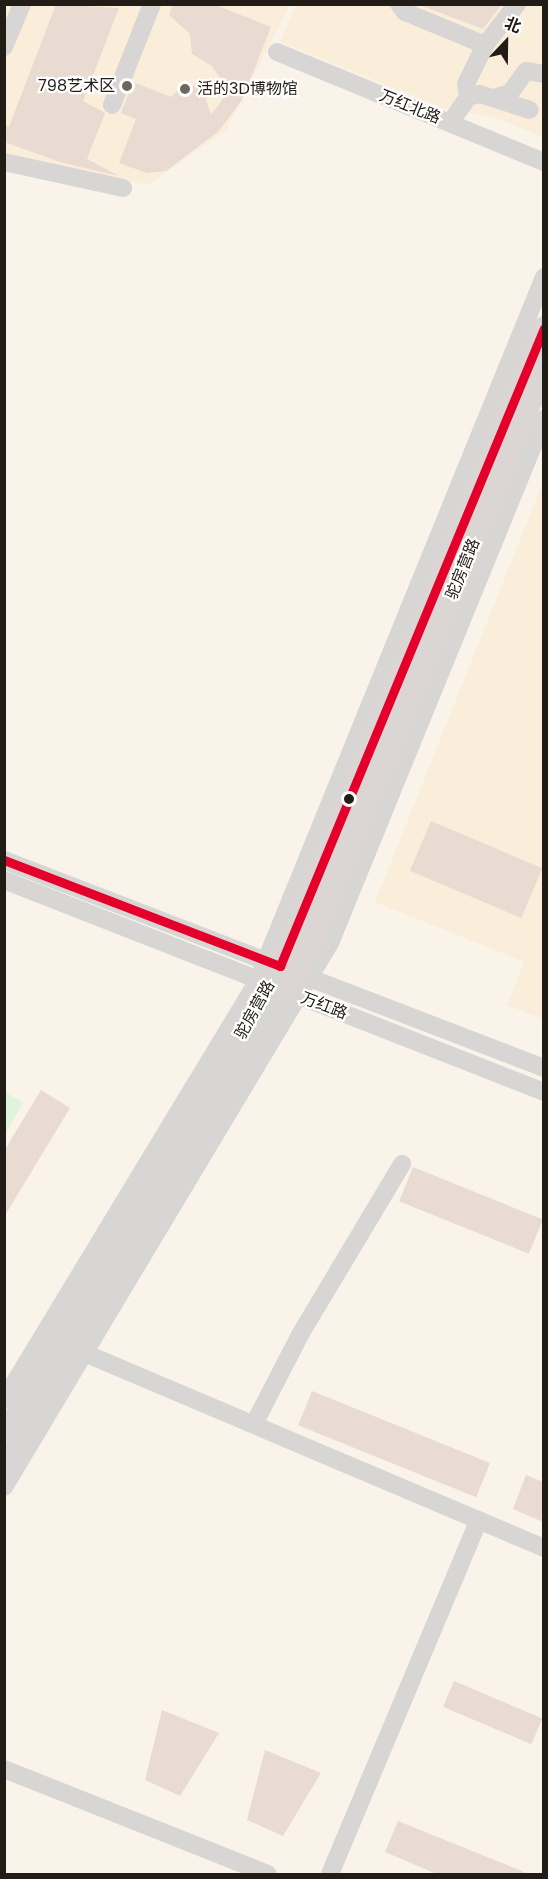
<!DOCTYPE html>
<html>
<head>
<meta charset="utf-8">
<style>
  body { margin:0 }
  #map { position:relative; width:548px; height:1879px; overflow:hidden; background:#f9f3e9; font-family:Poppins,"Noto Sans SC",sans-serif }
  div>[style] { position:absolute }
  .built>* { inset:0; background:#faeeda }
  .green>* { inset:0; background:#def4db }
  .building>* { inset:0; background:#e9dbd2; transform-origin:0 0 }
  .minor>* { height:18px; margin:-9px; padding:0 9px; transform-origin:9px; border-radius:9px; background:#d7d6d4 }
  .major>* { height:22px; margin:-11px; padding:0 11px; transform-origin:11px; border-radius:11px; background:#dbd5d3 }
  .bus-1>* { height:9px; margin:-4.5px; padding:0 4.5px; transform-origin:4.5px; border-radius:4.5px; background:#e4002b }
  .dots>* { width:16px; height:16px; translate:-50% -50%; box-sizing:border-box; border:3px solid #fff; border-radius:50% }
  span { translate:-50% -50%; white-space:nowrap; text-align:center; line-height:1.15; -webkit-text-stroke:4.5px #fff; paint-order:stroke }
  .poi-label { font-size:16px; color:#211c15 }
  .right { translate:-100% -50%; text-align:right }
  .left { translate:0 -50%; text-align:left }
  .street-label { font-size:16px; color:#211c15 }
  .frame { position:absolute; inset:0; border:6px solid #211c15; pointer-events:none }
  .north { position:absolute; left:476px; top:12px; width:60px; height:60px; -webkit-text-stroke:4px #fff; paint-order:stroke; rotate:22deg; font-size:16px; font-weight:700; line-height:24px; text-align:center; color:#211c15 }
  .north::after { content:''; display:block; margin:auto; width:21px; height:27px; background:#211c15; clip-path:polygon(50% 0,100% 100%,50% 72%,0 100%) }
</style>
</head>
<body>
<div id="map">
  <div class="built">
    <div style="clip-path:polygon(5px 5px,290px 5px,226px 130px,148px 185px,5px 154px)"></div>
    <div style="clip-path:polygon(296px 5px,543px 5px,543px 137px,494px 117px,443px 108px,280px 42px)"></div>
    <div style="clip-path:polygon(543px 482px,543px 1019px,507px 1005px,524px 962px,375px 902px)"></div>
  </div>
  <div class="green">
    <div style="clip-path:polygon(5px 1092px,23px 1103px,5px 1134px)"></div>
  </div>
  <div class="building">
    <div style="clip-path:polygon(56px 4px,119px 8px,83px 101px,105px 113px,87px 159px,119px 176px,63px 163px,4px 142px,4px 125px,9px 127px)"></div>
    <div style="clip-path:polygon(173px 4px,213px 4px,271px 27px,242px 100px,219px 131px,166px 171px,147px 173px,119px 163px,136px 119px,121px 113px,133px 82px,171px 97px,184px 83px,202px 87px,211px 115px,229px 91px,212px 66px,192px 54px,190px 34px,169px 15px)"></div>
    <div style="clip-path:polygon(417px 4px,502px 4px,483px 29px)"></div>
    <div style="left:431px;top:821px;width:121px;height:54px;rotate:23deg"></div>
    <div style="clip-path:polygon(41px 1090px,70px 1108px,4px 1217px,4px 1151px)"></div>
    <div style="left:413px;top:1167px;width:140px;height:37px;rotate:22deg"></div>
    <div style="left:312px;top:1391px;width:192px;height:37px;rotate:22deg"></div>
    <div style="clip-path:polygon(526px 1475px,543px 1482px,543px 1522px,513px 1509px)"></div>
    <div style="left:454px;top:1681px;width:96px;height:28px;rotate:23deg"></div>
    <div style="clip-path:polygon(162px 1710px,219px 1733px,180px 1796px,145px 1780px)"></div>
    <div style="clip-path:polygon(265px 1750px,321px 1773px,283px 1836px,247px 1820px)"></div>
    <div style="clip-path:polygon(398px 1821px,529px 1874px,529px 1875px,439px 1875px,385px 1852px)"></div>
  </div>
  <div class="minor">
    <div style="left:399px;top:4px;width:10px;rotate:53deg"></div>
    <div style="left:405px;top:12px;width:87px;rotate:22.4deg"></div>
    <div style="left:485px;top:45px;width:43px;rotate:116deg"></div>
    <div style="left:466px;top:84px;width:13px;rotate:81deg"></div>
    <div style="left:485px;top:45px;width:52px;rotate:-52deg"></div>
    <div style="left:4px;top:47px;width:47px;rotate:-67.3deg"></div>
    <div style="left:277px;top:52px;width:289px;rotate:22.4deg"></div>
    <div style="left:497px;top:97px;width:14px;rotate:-17deg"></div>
    <div style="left:510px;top:93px;width:27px;rotate:-54deg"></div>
    <div style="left:526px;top:71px;width:18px;rotate:9deg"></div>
    <div style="left:112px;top:105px;width:109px;rotate:-68.4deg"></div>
    <div style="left:450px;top:123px;width:32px;rotate:-55deg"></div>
    <div style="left:468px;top:97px;width:12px;rotate:-14deg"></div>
    <div style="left:480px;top:94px;width:52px;rotate:17.7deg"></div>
    <div style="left:4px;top:162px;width:122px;rotate:12.3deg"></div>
    <div style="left:4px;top:860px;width:292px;rotate:21.1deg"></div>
    <div style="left:4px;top:880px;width:580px;rotate:21.43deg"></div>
    <div style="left:302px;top:975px;width:259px;rotate:21deg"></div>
    <div style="left:75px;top:1349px;width:509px;rotate:22.99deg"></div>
    <div style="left:4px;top:1400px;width:491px;rotate:-58.8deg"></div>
    <div style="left:258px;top:980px;width:759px;rotate:-67.86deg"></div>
    <div style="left:254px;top:1424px;width:102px;rotate:-62.7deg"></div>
    <div style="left:301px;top:1333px;width:197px;rotate:-59.1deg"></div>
    <div style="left:4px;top:1432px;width:530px;rotate:-59.28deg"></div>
    <div style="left:4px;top:1463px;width:550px;rotate:-59.14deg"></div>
    <div style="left:4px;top:1487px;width:634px;rotate:-59.07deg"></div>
    <div style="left:330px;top:943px;width:566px;rotate:-67.79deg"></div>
    <div style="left:4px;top:1769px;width:284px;rotate:21.7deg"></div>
    <div style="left:330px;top:1874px;width:384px;rotate:-67.2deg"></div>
  </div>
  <div class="major">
    <div style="left:280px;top:966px;width:691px;rotate:-67.55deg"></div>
    <div style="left:286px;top:991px;width:50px;rotate:-62.4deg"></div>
    <div style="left:309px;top:947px;width:623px;rotate:-67.84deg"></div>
  </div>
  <div class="bus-1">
    <div style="left:4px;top:860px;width:296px;rotate:21deg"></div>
    <div style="left:280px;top:966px;width:690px;rotate:-67.52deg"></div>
  </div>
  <div class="dots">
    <div style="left:127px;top:86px;background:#6d675f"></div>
    <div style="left:185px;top:89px;background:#6d675f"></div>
    <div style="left:349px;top:799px;background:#211c15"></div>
  </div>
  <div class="poi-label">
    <span class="right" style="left:115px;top:86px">798艺术区</span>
    <span class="left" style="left:197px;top:89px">活的3D博物馆</span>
  </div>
  <div class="street-label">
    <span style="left:410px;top:107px;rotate:22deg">万红北路</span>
    <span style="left:463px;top:569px;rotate:-68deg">驼房营路</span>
    <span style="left:324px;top:1006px;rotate:21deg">万红路</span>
    <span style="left:255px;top:1010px;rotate:-61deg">驼房营路</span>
  </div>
  <div class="frame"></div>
  <div class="north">北</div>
</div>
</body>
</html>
